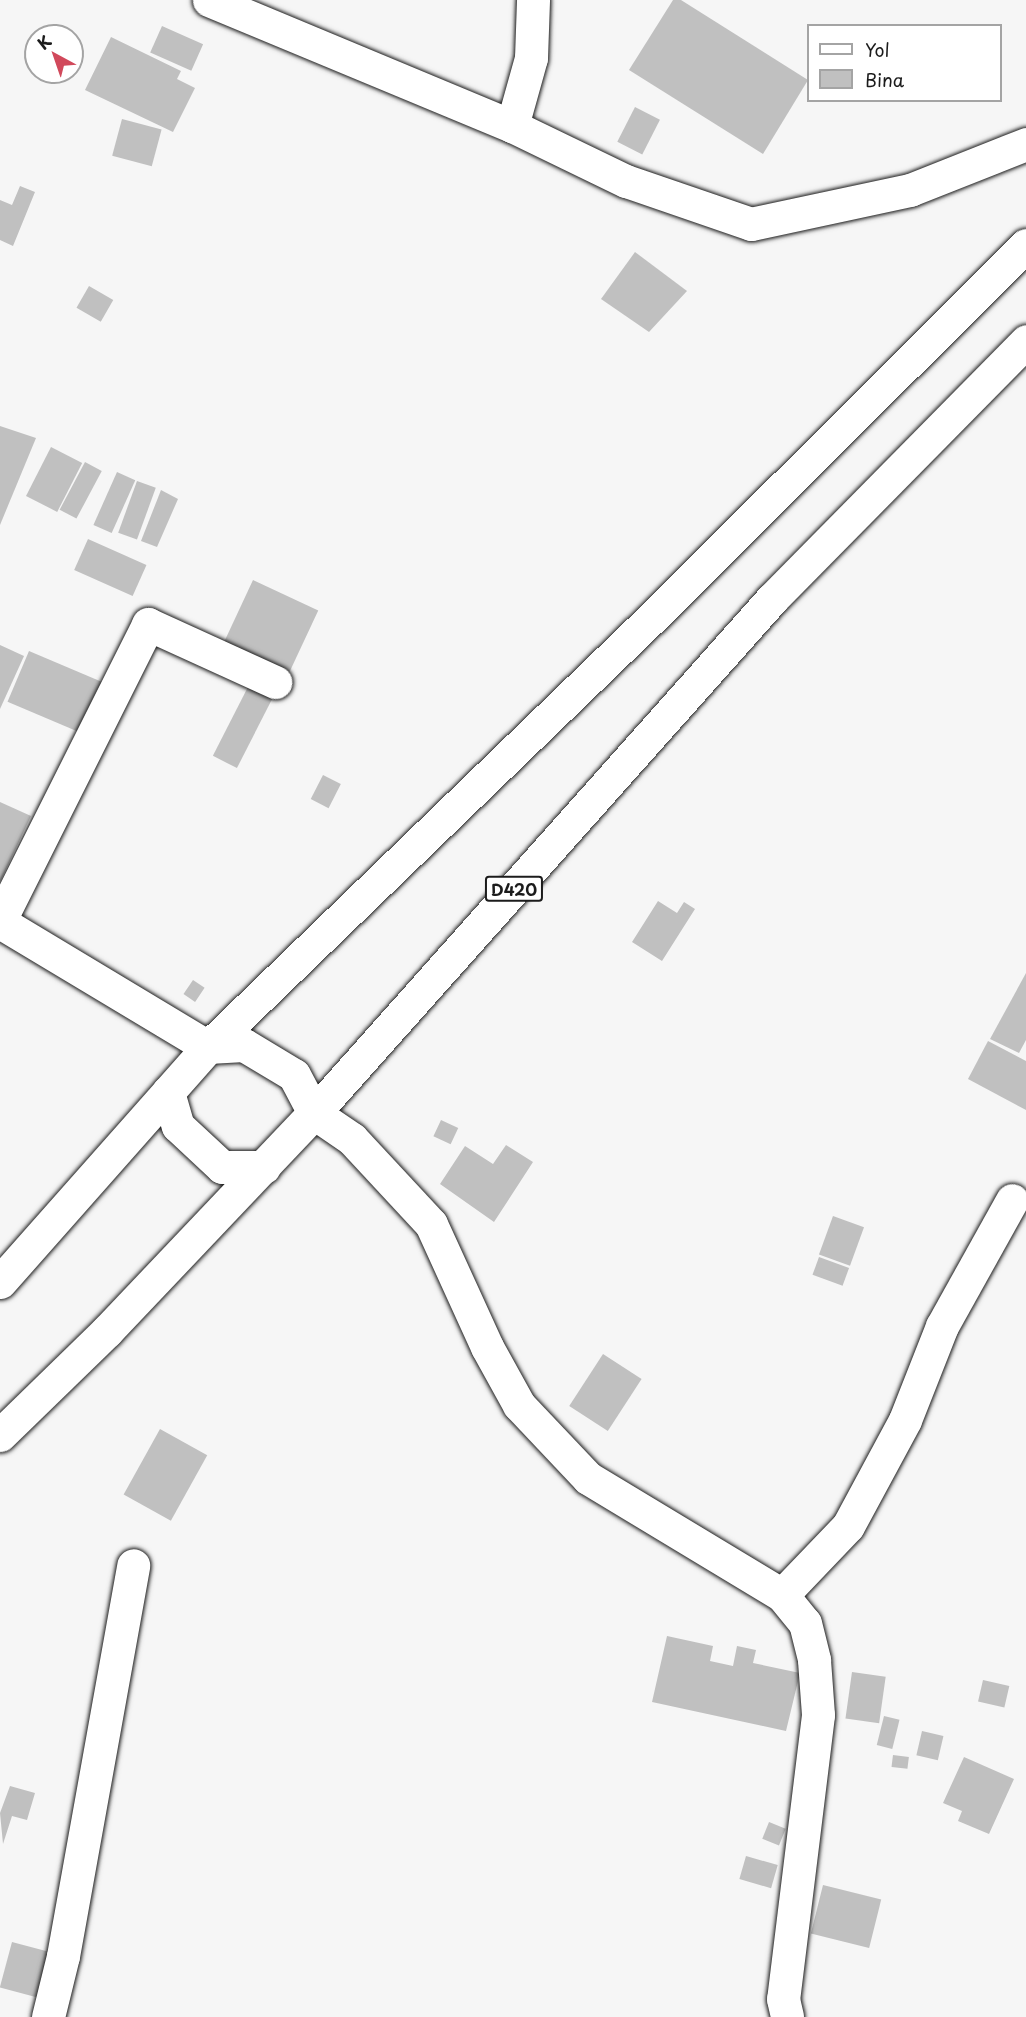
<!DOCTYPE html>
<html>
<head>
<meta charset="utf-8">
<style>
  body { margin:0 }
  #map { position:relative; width:1026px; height:2017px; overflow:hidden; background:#f6f6f6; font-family:"Playpen Sans",sans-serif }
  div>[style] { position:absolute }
  .building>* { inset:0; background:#c0c0c0; transform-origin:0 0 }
  .roads { filter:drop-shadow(0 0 2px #1c1c1c) drop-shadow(0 0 2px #1c1c1c) }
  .minor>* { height:33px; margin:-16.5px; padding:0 16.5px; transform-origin:16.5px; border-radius:16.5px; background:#fff }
  .primary>* { height:33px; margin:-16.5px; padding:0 16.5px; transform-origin:16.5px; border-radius:16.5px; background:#fff }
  span { translate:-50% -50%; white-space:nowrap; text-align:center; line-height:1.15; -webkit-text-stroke:6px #fff; paint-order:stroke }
  .shield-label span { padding:2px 4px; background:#fff; border:2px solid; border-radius:4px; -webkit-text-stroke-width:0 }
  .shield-label { font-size:16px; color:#1c1c1c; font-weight:700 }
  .legend { position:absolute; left:807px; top:24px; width:195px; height:78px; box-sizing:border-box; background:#fff; border:2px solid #a4a4a4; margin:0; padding:8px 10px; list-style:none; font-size:18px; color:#1c1c1c }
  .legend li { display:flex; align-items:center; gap:12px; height:30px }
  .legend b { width:30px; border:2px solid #a4a4a4 }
  .north { position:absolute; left:24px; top:24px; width:60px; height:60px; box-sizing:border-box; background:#fff; border:2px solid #a4a4a4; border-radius:50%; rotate:320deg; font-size:16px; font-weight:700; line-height:24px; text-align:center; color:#1c1c1c }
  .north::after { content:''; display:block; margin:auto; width:21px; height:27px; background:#d1495b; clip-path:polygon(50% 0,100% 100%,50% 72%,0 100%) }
</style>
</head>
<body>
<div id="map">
  <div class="building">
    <div style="clip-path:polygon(673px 0,681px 0,808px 80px,763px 154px,629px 70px)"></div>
    <div style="left:162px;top:26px;width:45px;height:29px;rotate:24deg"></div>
    <div style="clip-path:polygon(111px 37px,181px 71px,177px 79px,195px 88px,173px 132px,85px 90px)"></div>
    <div style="left:635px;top:107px;width:28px;height:39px;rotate:27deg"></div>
    <div style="left:122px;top:119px;width:41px;height:38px;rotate:15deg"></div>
    <div style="clip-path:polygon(20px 186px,35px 192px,13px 246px,0 240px,0 200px,12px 205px)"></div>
    <div style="clip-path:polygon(635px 252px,687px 291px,649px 332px,601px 299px)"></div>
    <div style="left:89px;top:286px;width:28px;height:25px;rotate:30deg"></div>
    <div style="clip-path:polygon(0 426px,36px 438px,0 525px)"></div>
    <div style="left:51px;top:447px;width:35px;height:55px;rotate:27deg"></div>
    <div style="left:85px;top:462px;width:19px;height:54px;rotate:28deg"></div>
    <div style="left:117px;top:472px;width:20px;height:58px;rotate:24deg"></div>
    <div style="left:137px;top:481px;width:20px;height:55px;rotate:20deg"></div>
    <div style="clip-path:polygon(161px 490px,178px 499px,157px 547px,141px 541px)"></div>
    <div style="left:88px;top:539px;width:64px;height:34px;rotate:24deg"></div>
    <div style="left:253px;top:580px;width:72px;height:70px;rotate:25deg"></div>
    <div style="clip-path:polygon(0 645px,24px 656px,0 709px)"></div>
    <div style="left:29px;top:651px;width:82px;height:55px;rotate:23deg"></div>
    <div style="left:251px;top:681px;width:27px;height:84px;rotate:27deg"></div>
    <div style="left:323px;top:775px;width:20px;height:27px;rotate:27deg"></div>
    <div style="clip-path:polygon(0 802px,31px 816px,0 882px)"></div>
    <div style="clip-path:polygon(658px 901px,677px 913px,684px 902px,695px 909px,662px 961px,632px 942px)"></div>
    <div style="clip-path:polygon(1026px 973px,1026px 1040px,1019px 1053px,990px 1039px)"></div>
    <div style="left:193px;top:980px;width:14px;height:17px;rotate:34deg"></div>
    <div style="clip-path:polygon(988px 1041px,1026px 1061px,1026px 1110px,968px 1079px)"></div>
    <div style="left:441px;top:1120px;width:19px;height:18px;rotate:25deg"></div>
    <div style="clip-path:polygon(506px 1145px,533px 1162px,494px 1222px,440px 1184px,465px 1146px,493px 1164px)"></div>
    <div style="left:833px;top:1216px;width:33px;height:41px;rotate:20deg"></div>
    <div style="left:819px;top:1257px;width:32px;height:19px;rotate:20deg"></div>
    <div style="left:603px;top:1354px;width:46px;height:62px;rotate:33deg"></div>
    <div style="left:160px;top:1429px;width:54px;height:75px;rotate:29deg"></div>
    <div style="clip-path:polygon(667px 1636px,713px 1646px,710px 1661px,733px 1666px,737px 1646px,756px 1650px,753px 1663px,800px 1673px,786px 1731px,652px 1702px)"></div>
    <div style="left:852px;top:1672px;width:34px;height:47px;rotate:8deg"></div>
    <div style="left:983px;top:1680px;width:27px;height:22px;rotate:13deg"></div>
    <div style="left:884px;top:1716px;width:16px;height:30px;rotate:14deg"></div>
    <div style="left:922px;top:1731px;width:22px;height:25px;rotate:13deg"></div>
    <div style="left:893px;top:1755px;width:16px;height:12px;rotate:7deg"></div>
    <div style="clip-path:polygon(964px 1757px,1014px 1779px,989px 1834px,958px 1821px,962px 1811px,943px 1803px)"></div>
    <div style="clip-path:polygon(10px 1786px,35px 1793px,27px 1820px,12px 1816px,3px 1844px,0 1813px)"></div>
    <div style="left:769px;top:1822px;width:18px;height:18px;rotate:22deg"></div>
    <div style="left:746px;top:1856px;width:33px;height:24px;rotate:16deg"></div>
    <div style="left:823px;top:1885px;width:60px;height:50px;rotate:14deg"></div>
    <div style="left:12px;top:1942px;width:38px;height:47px;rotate:15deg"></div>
  </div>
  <div class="roads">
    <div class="minor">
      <div style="left:209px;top:0;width:328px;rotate:22.6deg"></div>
      <div style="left:512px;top:126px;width:127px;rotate:25.8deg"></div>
      <div style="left:626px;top:181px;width:132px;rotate:19deg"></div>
      <div style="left:751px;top:224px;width:163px;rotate:-12.1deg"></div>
      <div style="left:910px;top:190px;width:125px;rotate:-21.6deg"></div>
      <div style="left:512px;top:126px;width:71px;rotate:-74.4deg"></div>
      <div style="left:531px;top:58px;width:58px;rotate:-88deg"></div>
      <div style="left:0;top:920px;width:331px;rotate:-63.4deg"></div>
      <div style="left:148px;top:624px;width:140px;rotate:24.5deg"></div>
      <div style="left:0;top:922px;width:243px;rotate:31deg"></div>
      <div style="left:314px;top:1113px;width:46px;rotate:34.4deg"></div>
      <div style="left:352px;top:1139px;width:116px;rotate:47.1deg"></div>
      <div style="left:431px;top:1224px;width:135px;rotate:65.5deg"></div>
      <div style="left:487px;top:1347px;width:66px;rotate:61.1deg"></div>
      <div style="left:519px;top:1405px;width:100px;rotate:46.6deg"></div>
      <div style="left:588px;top:1478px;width:227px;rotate:31.1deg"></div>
      <div style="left:782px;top:1595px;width:36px;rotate:51deg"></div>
      <div style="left:805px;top:1623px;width:38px;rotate:76deg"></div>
      <div style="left:814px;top:1660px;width:55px;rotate:85.8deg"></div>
      <div style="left:818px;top:1715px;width:286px;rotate:97deg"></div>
      <div style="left:783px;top:1999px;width:18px;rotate:77deg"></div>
      <div style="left:782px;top:1595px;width:95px;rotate:-46.3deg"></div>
      <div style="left:848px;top:1526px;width:120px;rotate:-61.7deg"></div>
      <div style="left:905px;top:1420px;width:101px;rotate:-68.5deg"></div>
      <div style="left:942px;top:1326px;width:144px;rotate:-60.9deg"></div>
      <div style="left:48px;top:2017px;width:63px;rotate:-76.2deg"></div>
      <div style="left:63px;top:1956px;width:397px;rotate:-79.8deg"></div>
    </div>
    <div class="primary">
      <div style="left:208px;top:1047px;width:36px;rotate:-3deg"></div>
      <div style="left:244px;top:1045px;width:58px;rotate:31deg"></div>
      <div style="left:294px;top:1075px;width:43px;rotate:62.2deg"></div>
      <div style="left:168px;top:1092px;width:35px;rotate:74deg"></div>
      <div style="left:178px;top:1126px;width:60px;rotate:43deg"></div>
      <div style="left:222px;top:1167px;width:42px"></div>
      <div style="left:0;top:1282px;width:314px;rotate:-48.5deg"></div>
      <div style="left:208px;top:1047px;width:624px;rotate:-44.03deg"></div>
      <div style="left:657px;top:613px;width:521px;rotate:-44.92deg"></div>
      <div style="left:0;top:1435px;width:149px;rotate:-44.2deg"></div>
      <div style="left:107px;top:1331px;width:301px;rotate:-46.5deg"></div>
      <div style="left:314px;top:1113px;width:688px;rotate:-48.3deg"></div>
      <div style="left:772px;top:599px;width:362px;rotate:-45.4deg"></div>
    </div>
  </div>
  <div class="shield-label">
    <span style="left:514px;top:889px">D420</span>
  </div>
  <ul class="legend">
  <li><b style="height:8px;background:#fff"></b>Yol</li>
  <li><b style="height:16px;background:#c0c0c0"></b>Bina</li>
  </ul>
  <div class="north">K</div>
</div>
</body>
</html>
